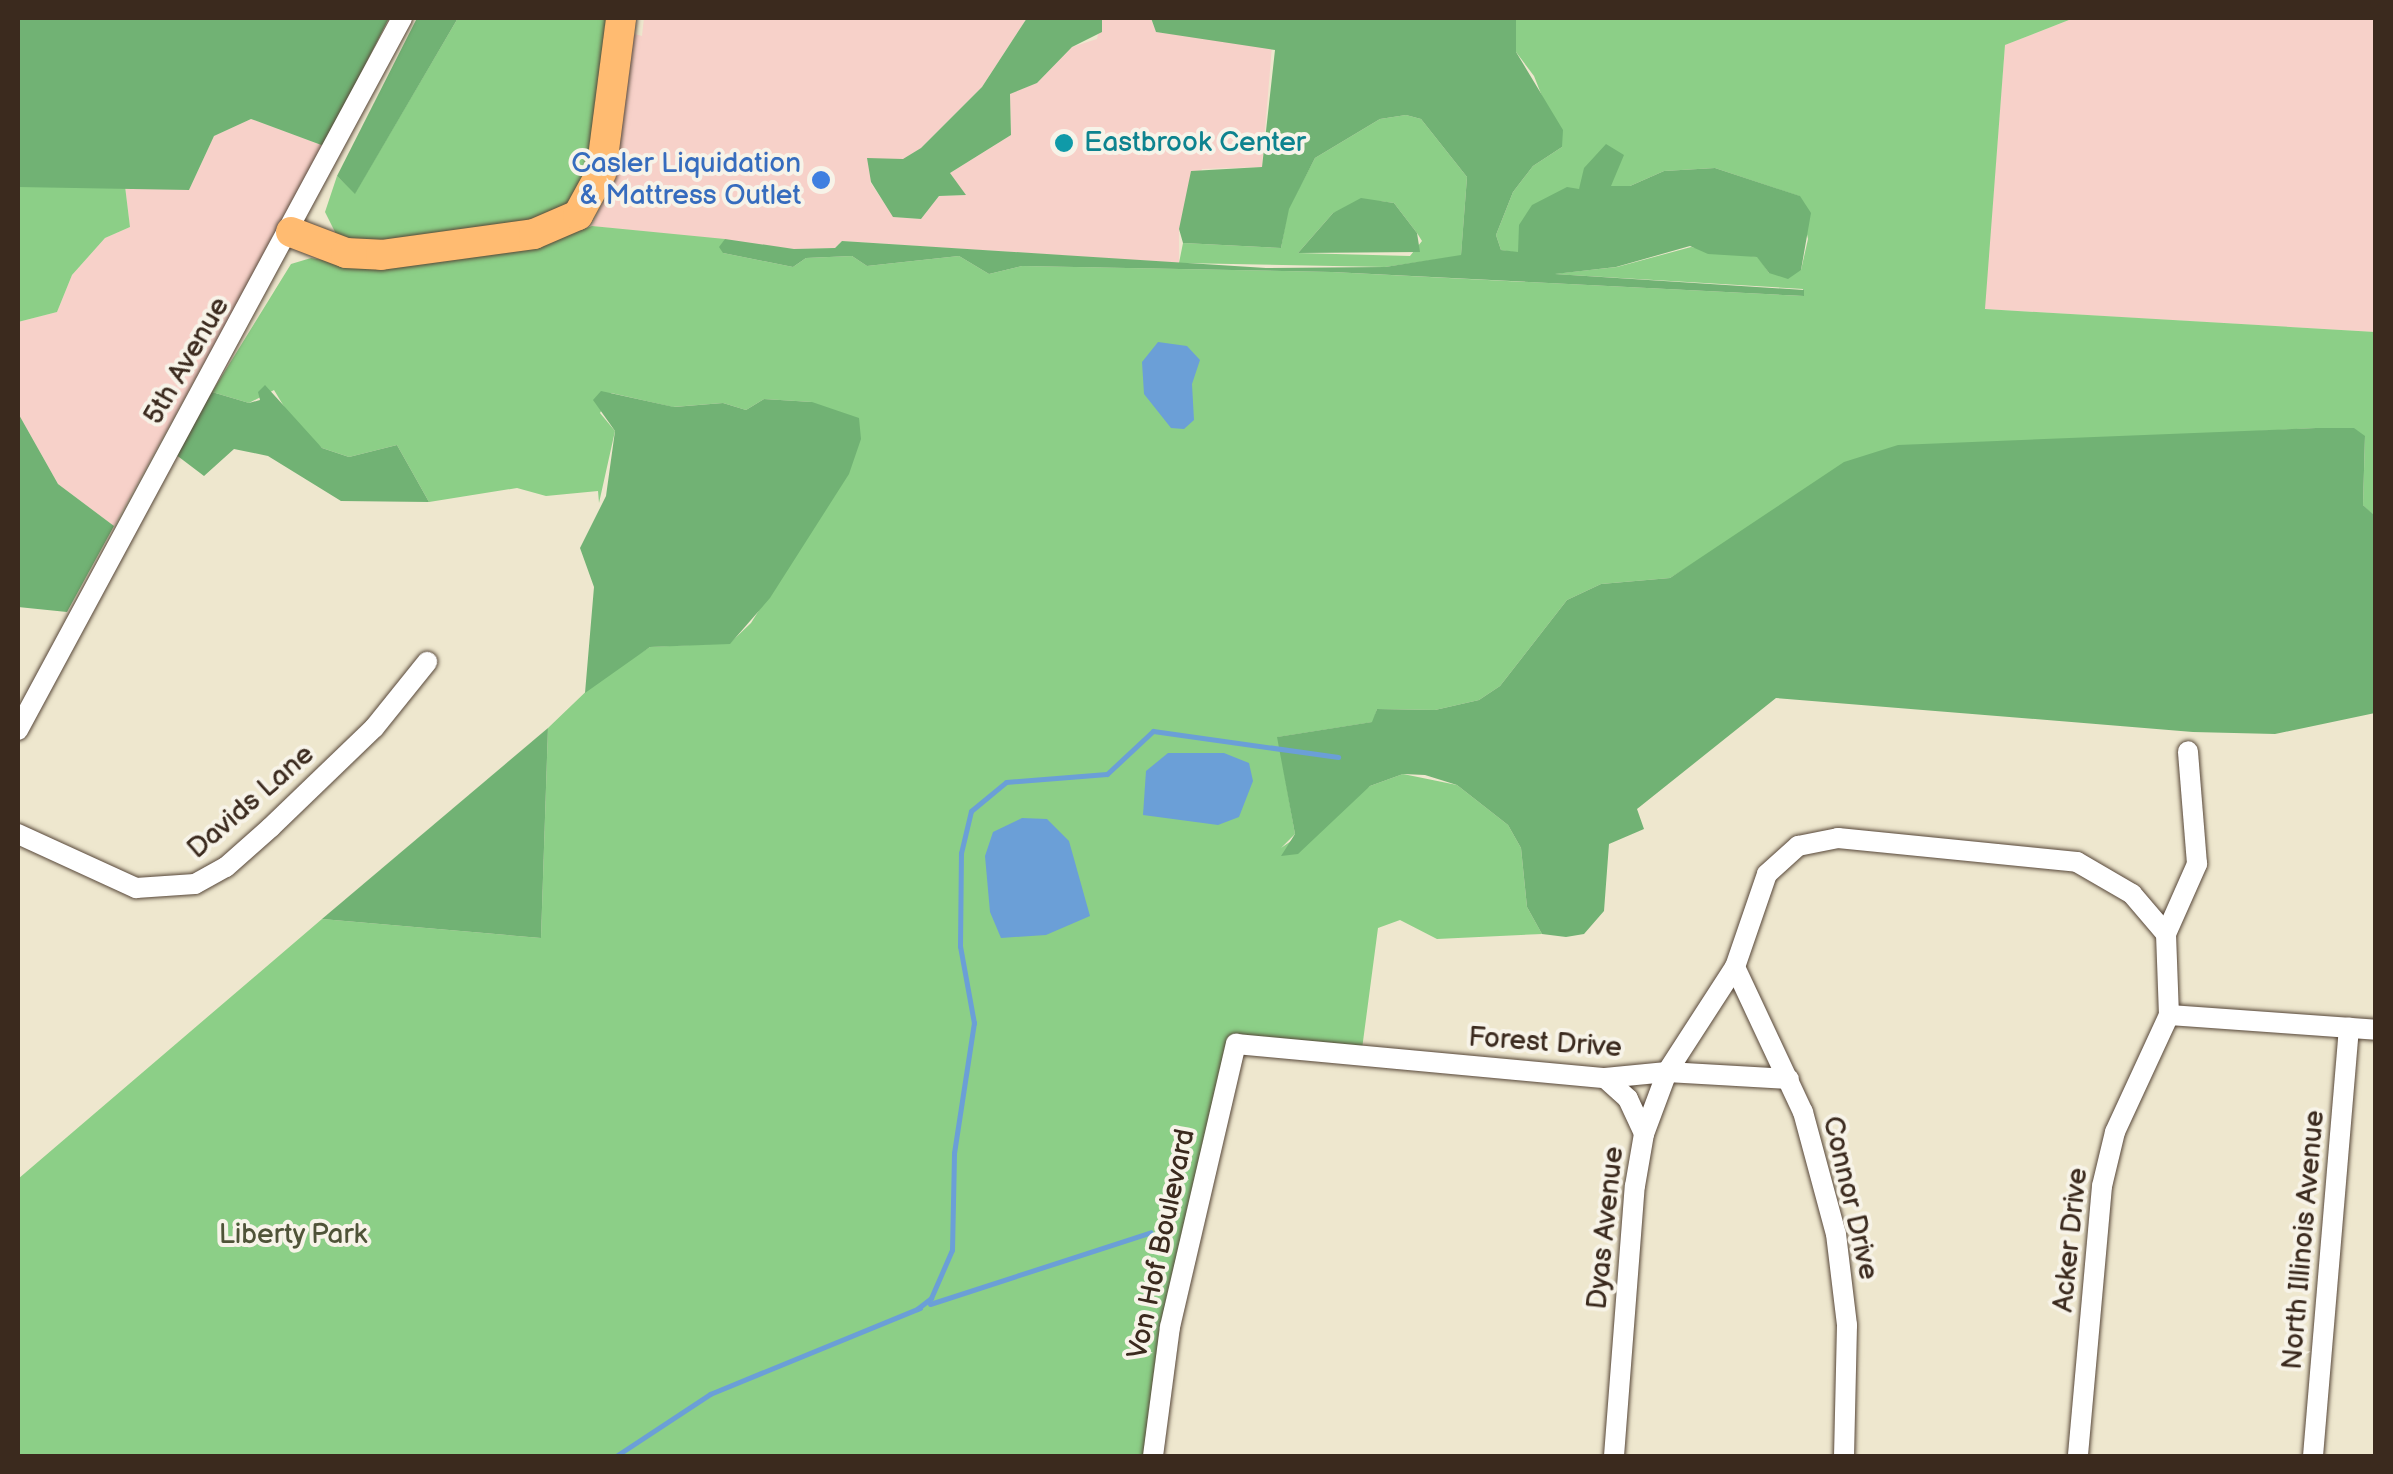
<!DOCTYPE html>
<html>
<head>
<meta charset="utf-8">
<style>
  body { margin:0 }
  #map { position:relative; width:2393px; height:1474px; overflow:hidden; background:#eee7ce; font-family:"Balsamiq Sans",sans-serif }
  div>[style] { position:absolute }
  .built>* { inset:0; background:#f7d1c9 }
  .green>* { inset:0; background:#8ccf87 }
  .forest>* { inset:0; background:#71b274 }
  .water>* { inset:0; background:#6b9fd7 }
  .stream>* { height:5px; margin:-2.5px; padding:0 2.5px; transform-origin:2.5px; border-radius:2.5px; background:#6b9fd7 }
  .roads { filter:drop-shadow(0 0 2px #564638) drop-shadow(0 0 2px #564638) }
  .minor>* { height:20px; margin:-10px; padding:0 10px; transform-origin:10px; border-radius:10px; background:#fff }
  .highway>* { height:30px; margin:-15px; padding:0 15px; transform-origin:15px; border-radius:15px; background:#ffbb71 }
  .dots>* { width:28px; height:28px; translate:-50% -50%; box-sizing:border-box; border:5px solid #f7f3e8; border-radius:50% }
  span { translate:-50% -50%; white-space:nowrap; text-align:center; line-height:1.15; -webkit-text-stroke:8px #f7f3e8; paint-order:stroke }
  .culture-label { font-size:28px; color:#0d838f }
  .left { translate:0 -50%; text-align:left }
  .shop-label { font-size:28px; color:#366cbe }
  .right { translate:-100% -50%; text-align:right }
  .street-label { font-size:28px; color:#3b2a1e }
  .park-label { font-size:28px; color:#4f5338 }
  .frame { position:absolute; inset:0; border:20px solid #3b2a1e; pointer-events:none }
</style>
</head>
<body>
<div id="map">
  <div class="built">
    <div style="clip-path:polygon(644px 18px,1027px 18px,982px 87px,921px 148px,870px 182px,894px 217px,921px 219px,939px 196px,965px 195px,950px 173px,1011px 135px,1010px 93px,1037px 83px,1072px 47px,1097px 39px,1102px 18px,1151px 18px,1156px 32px,1272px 46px,1262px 167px,1202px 169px,1179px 229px,1179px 263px,842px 241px,835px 248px,794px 249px,592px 226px,615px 176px,631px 33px,642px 36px)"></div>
    <div style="clip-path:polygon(2074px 18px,2375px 18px,2375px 332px,1984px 309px,2005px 45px)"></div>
    <div style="clip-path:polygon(251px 119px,324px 146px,114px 526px,58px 484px,18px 413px,18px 322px,57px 312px,72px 275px,105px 238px,130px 227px,125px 186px,189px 190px,214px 136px)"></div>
  </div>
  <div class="green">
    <div style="clip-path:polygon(458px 18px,609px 18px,590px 169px,572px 202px,538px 220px,370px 242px,337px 236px,325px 212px,337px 176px,355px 193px)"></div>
    <div style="clip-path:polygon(1516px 18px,2074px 18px,2005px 45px,1985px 309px,2375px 332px,2375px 517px,2363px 505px,2365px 437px,2316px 428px,1987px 445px,1705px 556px,1670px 578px,1601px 584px,1567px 600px,1500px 686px,1479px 700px,1435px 710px,1377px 709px,1373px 722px,1278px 737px,1295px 834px,1281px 848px,1370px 786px,1403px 774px,1457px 785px,1508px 825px,1521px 848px,1527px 907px,1542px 934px,1437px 939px,1400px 920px,1378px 928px,1362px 1049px,1241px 1038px,1147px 1456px,18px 1456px,18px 1179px,322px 919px,541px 938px,548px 728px,598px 680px,650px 647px,730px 643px,751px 623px,814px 523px,812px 402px,764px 399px,746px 410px,723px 403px,673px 407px,611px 393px,600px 413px,615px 431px,599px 503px,598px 491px,546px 496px,517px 488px,429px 502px,397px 445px,349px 457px,322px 448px,297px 428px,274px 390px,249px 403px,212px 392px,291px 264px,311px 258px,359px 266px,547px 243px,592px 226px,725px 239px,723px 253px,793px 267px,806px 258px,852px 256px,867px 266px,959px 256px,989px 274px,1022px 266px,1332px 272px,1803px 296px,1803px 289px,1553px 274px,1617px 267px,1691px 247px,1758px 257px,1769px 273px,1801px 270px,1808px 239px,1799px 196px,1715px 168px,1664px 171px,1630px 186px,1610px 186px,1612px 173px,1579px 189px,1518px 253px,1501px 250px,1496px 235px,1513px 192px,1533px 166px,1562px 147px,1534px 76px,1516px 52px)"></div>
    <div style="clip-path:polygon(evenodd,1406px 115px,1421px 119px,1467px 177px,1461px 256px,1385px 267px,1179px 263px,1183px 243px,1281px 248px,1288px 209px,1315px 158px,1380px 119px,1406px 115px,1379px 201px,1394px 203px,1417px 233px,1422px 241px,1410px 256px,1298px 253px,1333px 213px,1379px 201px)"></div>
    <div style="clip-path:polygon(125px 186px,130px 227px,105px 238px,72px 275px,57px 312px,18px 322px,18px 187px)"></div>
  </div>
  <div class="forest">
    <div style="clip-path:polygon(18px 18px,389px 18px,324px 146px,251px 119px,214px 136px,189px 190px,18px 187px)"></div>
    <div style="clip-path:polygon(417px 18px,458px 18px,355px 194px,337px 176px)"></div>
    <div style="clip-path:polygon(1027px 18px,1102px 18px,1102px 32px,1072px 47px,1037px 83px,1010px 94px,1011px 135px,950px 173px,966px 195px,939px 196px,921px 219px,893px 217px,871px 182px,867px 158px,903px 159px,921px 148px,982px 87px)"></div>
    <div style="clip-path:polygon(1151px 18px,1516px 18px,1516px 52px,1563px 130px,1562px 147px,1533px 166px,1513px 192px,1496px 235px,1501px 250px,1518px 252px,1519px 225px,1532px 205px,1567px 187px,1579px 189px,1584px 168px,1606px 144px,1624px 155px,1611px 186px,1630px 186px,1664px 171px,1715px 168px,1800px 196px,1811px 213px,1801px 270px,1788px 279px,1769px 273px,1757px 257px,1708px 254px,1690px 246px,1616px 267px,1555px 274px,1804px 290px,1804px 296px,1332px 272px,1022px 266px,989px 274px,959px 256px,867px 266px,852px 256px,806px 258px,793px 267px,723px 253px,719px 247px,725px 239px,794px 249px,835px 248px,842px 241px,1266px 268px,1385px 267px,1461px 255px,1467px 177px,1421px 119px,1406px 115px,1380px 119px,1315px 158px,1289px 209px,1281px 248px,1183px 243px,1179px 229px,1191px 171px,1262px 167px,1275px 50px,1156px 32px)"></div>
    <div style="clip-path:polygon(1361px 198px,1394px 203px,1417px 233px,1420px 252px,1298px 253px,1333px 213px)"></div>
    <div style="clip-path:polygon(265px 385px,322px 448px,349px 457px,397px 445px,429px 502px,341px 501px,268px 456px,234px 449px,204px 476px,175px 454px,212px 392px,249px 403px,260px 400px,258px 392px)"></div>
    <div style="clip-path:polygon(601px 391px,674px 407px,723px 403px,746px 410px,764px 399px,812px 402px,859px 418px,861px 439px,849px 474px,770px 598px,730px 644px,650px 647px,585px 693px,594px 587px,580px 548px,606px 496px,615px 431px,593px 400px)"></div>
    <div style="clip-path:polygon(18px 413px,58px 484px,114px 526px,67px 612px,18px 607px)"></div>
    <div style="clip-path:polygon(2316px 428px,2354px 428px,2365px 436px,2363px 505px,2376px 517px,2375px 713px,2275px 734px,2193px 732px,1776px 698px,1637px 809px,1644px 829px,1609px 844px,1604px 911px,1584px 934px,1566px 937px,1542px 934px,1527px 907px,1521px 848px,1508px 825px,1457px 785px,1425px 775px,1403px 774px,1370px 786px,1298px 854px,1281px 856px,1295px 834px,1277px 737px,1372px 722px,1377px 709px,1435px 710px,1479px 700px,1500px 686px,1567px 600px,1601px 584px,1670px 578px,1844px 462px,1898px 445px)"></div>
    <div style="clip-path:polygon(548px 728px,541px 938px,322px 919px)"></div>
  </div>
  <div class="water">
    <div style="clip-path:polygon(1158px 342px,1187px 346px,1200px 360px,1192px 384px,1194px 420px,1184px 429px,1171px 428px,1144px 394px,1142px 362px)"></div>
    <div style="clip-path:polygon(1168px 753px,1224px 753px,1249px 763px,1253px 781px,1239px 817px,1218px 825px,1143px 815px,1146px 771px)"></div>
    <div style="clip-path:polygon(1022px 818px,1047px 819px,1069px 841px,1090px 916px,1046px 935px,1001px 938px,990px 912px,985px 856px,993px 832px)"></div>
  </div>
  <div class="stream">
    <div style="left:930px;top:1304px;width:232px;rotate:-18deg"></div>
    <div style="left:917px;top:1309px;width:18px;rotate:-38deg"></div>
    <div style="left:931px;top:1298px;width:52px;rotate:-66.4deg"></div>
    <div style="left:952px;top:1250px;width:97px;rotate:-88.8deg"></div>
    <div style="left:954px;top:1153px;width:132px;rotate:-81.3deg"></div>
    <div style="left:974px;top:1023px;width:78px;rotate:-100.3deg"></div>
    <div style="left:960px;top:946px;width:93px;rotate:-89.4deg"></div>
    <div style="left:961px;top:853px;width:43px;rotate:-76.6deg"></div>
    <div style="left:971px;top:811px;width:45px;rotate:-39.6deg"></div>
    <div style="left:1006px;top:782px;width:101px;rotate:-4.5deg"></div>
    <div style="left:1107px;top:774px;width:63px;rotate:-43.1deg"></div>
    <div style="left:1153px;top:731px;width:187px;rotate:8deg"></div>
    <div style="left:616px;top:1456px;width:113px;rotate:-33.4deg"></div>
    <div style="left:710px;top:1394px;width:227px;rotate:-22.3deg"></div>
  </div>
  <div class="roads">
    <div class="minor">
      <div style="left:18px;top:730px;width:809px;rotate:-61.66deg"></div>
      <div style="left:18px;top:834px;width:130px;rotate:24.6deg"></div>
      <div style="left:136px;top:888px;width:59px;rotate:-3.9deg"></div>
      <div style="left:195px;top:884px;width:35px;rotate:-29deg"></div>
      <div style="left:226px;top:867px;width:60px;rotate:-41.6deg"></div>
      <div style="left:271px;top:827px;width:143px;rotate:-43.9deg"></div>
      <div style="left:374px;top:728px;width:85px;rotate:-51.2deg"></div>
      <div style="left:2166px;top:934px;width:77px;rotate:-66.1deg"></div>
      <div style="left:2197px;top:864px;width:113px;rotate:-94.6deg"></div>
      <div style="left:1735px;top:967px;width:160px;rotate:64.9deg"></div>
      <div style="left:1803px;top:1112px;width:126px;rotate:74.9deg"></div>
      <div style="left:1836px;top:1234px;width:92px;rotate:83.1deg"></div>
      <div style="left:1847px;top:1325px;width:131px;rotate:91.3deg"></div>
      <div style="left:2169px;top:1015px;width:208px;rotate:4.1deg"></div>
      <div style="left:1605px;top:1078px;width:31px;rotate:42deg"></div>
      <div style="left:1628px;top:1099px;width:38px;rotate:65deg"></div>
      <div style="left:1153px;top:1456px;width:130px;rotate:-82.5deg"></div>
      <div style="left:1170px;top:1327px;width:291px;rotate:-76.9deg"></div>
      <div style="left:1236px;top:1044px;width:371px;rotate:5.3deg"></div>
      <div style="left:1605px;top:1078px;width:62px;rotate:-5.5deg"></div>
      <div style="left:1667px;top:1072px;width:125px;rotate:-57.1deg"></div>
      <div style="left:1735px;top:967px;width:98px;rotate:-71deg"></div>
      <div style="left:1767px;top:874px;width:42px;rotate:-42.1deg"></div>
      <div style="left:1798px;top:846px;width:41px;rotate:-11.3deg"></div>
      <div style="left:1838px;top:838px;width:240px;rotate:5.7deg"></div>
      <div style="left:2077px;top:862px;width:64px;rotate:30.2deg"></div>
      <div style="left:2132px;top:894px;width:52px;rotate:49.6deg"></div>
      <div style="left:2166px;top:934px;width:81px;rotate:87.9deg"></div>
      <div style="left:2169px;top:1015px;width:129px;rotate:114.8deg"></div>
      <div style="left:2115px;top:1132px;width:56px;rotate:103.5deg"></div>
      <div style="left:2102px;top:1186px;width:271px;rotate:95.1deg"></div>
      <div style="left:1614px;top:1456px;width:271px;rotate:-85.6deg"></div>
      <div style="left:1635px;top:1186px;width:53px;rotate:-80.2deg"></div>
      <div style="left:1644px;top:1134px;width:66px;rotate:-69.6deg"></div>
      <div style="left:1667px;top:1072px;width:122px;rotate:3.3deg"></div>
      <div style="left:2313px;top:1456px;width:430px;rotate:-85.2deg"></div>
    </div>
    <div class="highway">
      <div style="left:291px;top:232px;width:59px;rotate:20.9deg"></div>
      <div style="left:346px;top:253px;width:35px;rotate:3deg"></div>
      <div style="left:381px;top:255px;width:154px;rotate:-7.8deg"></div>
      <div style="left:534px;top:234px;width:48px;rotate:-23.4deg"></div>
      <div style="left:578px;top:215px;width:48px;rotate:-61.3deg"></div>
      <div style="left:601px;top:173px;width:156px;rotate:-82.6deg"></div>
    </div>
  </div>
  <div class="dots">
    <div style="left:1064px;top:143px;background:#0f9aa8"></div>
    <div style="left:821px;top:180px;background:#3f7fe0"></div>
  </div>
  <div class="culture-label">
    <span class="left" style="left:1084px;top:143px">Eastbrook Center</span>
  </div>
  <div class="shop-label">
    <span class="right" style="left:801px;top:180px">Casler Liquidation<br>&amp; Mattress Outlet</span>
  </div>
  <div class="street-label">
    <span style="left:187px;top:361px;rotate:-60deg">5th Avenue</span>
    <span style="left:251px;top:802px;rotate:-41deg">Davids Lane</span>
    <span style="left:1545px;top:1043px;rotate:4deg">Forest Drive</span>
    <span style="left:1850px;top:1198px;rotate:77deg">Connor Drive</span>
    <span style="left:1606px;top:1228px;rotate:-84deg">Dyas Avenue</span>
    <span style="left:2071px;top:1240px;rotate:-84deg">Acker Drive</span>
    <span style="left:2304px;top:1240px;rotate:-85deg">North Illinois Avenue</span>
    <span style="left:1162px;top:1244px;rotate:-78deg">Von Hof Boulevard</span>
  </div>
  <div class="park-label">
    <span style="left:293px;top:1235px">Liberty Park</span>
  </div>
  <div class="frame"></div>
</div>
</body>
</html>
